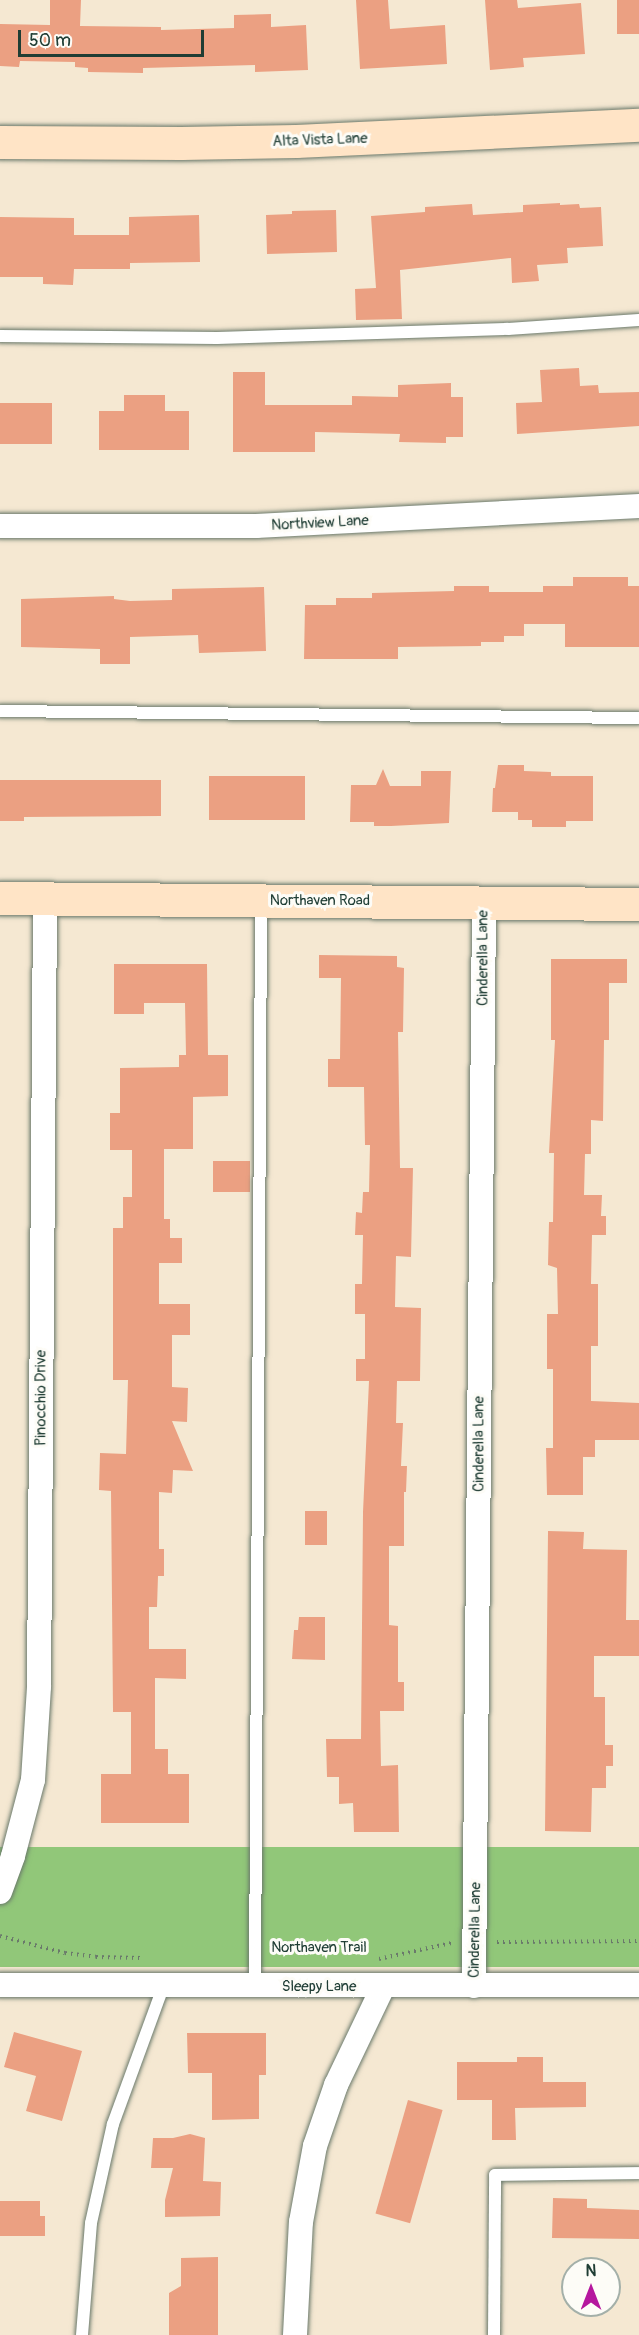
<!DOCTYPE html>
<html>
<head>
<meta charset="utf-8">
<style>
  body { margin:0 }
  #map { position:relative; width:639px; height:2335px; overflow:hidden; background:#f5e8d2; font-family:Pangolin,sans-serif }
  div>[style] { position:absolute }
  .green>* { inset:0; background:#91c779; transform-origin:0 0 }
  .building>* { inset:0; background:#eba082; transform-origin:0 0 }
  .path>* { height:4px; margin-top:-2px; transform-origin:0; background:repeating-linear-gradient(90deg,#6a796b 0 1.5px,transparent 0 6px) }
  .roads { filter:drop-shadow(0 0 2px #6a796b) drop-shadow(0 0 2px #6a796b) }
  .lane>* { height:12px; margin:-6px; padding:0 6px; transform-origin:6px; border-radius:6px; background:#fff }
  .street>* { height:24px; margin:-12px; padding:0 12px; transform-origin:12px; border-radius:12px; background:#fff }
  .secondary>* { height:33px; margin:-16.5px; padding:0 16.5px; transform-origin:16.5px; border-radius:16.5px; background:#ffe4c6 }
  span { translate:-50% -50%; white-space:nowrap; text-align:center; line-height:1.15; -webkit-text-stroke:6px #fdfcf7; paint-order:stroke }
  .street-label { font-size:15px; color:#1f3d34 }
  .north { position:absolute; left:561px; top:2257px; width:60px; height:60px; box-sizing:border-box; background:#fdfcf7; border:2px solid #a4b0a9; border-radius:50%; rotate:0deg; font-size:16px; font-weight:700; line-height:24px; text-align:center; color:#1f3d34 }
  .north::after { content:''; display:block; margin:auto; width:21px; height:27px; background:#b5179e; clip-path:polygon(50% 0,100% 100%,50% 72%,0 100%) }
  .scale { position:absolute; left:18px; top:30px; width:186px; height:27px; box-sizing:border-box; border:3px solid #1f3d34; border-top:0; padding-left:8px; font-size:18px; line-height:21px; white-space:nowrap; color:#1f3d34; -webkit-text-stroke:4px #fdfcf7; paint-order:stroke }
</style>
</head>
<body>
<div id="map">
  <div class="green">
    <div style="left:639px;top:1847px;width:120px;height:639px;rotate:90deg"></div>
  </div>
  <div class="building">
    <div style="clip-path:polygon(50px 0,81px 0,80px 26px,161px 27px,161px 30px,234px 28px,234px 15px,271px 14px,271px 27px,306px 25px,308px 70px,255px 72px,255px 65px,143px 68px,143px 73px,88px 72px,88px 68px,75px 67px,75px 62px,20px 61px,19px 67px,0 66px,0 24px,50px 25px)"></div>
    <div style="clip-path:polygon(356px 0,388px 0,390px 29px,445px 25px,447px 64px,360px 69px)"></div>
    <div style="clip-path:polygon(485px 0,517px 0,518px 8px,581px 3px,585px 54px,523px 58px,524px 67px,490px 70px)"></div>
    <div style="left:617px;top:0;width:22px;height:34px"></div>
    <div style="clip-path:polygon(560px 203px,560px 205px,579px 204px,580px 208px,601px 207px,603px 246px,567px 248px,568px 263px,537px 265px,539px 281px,512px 283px,511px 258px,400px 270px,402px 319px,356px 320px,355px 289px,376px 288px,371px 216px,425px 212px,425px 207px,472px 204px,473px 215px,523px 212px,523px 205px)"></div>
    <div style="clip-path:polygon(336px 210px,337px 252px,267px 254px,266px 215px,292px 214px,292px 211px)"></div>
    <div style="clip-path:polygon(199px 215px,200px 262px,130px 263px,130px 269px,74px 269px,73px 285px,43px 284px,43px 277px,0 277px,0 217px,74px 218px,74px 235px,129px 235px,129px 217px)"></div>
    <div style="clip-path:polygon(579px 368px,580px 386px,598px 385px,599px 393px,639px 392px,639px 426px,517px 434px,516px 403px,542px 402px,540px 370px)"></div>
    <div style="clip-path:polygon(233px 372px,265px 372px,265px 405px,352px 405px,352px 396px,398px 397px,398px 385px,451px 383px,451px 397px,463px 397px,463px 437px,446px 437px,446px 443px,399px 442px,400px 434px,315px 432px,315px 452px,233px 452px)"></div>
    <div style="clip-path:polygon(124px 395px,165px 395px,165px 411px,189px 411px,189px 450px,99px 450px,99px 411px,124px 411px)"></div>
    <div style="left:0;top:403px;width:52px;height:41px"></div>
    <div style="clip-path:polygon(573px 577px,628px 577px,628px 586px,639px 586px,639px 647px,565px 647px,565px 624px,524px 624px,524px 636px,504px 636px,504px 642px,481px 642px,481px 646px,398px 647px,398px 659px,304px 659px,305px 605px,336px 605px,336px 598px,372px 598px,372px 593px,454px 591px,454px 586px,489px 586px,489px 592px,543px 592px,543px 586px,573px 586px)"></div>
    <div style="clip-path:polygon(264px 587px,266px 651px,199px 653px,198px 635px,130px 637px,130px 664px,100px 664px,100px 649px,21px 647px,21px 599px,114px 596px,114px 599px,130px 601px,172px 600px,172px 589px)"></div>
    <div style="clip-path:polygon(498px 765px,524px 765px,524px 771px,551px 772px,551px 776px,593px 776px,593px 821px,566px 821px,566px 827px,532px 827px,532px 820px,518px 820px,518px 812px,492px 812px,493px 788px,495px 788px)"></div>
    <div style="clip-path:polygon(383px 769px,390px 786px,421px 786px,421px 771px,451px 771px,449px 823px,391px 826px,374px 826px,374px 822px,350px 822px,351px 785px,376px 785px)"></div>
    <div style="left:209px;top:776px;width:96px;height:44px"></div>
    <div style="clip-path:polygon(0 780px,161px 780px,161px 816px,24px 817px,24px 821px,0 821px)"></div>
    <div style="clip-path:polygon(319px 955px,397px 956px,397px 967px,404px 968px,403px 1032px,398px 1032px,400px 1168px,413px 1168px,411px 1257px,396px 1256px,395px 1307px,421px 1308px,420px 1381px,397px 1381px,396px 1423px,403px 1423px,401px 1466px,407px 1466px,406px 1492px,404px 1492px,404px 1546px,389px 1546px,389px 1625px,398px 1626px,398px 1682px,404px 1682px,404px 1711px,380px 1711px,381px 1766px,398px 1765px,399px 1832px,354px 1832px,353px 1803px,339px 1804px,339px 1777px,327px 1777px,326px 1739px,361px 1739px,363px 1512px,369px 1381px,356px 1381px,356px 1359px,365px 1359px,365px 1314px,355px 1314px,355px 1284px,362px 1284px,363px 1235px,355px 1235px,356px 1212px,362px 1213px,363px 1192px,369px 1192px,370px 1145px,365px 1145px,364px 1087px,328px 1087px,328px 1059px,340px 1059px,341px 978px,319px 978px)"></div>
    <div style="clip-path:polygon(551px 959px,627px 959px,627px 983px,609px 983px,609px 1040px,604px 1040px,603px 1121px,591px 1120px,591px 1154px,585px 1154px,584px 1195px,602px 1195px,601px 1216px,606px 1216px,606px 1235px,592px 1235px,591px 1284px,598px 1284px,598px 1346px,591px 1346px,591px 1401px,639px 1403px,639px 1440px,595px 1440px,595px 1457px,583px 1457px,583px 1495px,547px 1495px,546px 1448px,553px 1448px,553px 1369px,547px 1369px,547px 1314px,558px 1314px,557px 1268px,548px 1265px,549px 1222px,553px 1222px,554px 1153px,549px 1153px,555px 1040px,551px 1040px)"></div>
    <div style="clip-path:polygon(114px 964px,207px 964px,208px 1055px,228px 1055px,228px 1096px,193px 1097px,193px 1149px,164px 1149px,164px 1219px,170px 1219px,170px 1238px,182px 1238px,182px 1263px,159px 1263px,159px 1304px,190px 1304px,190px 1335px,172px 1335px,172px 1387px,188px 1388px,187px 1422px,172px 1421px,193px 1471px,173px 1470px,172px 1493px,159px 1492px,159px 1549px,164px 1549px,164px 1576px,158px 1576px,157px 1607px,149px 1607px,149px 1649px,186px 1649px,186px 1679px,155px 1678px,155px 1749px,168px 1749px,168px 1774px,189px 1774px,189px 1823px,101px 1823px,101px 1774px,131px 1774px,131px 1712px,113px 1712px,111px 1491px,99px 1490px,100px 1453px,126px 1454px,128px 1380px,113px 1380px,113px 1228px,123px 1228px,123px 1197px,132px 1197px,132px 1150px,110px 1150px,110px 1113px,120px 1113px,120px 1068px,179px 1067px,179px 1055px,186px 1055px,185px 1003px,144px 1003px,144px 1014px,114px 1014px)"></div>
    <div style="left:250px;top:1161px;width:31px;height:37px;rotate:90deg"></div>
    <div style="left:305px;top:1511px;width:22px;height:34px"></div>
    <div style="clip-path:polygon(548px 1531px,584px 1532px,583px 1549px,627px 1550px,626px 1620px,639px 1620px,639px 1656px,594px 1656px,594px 1697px,605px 1697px,605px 1745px,613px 1745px,613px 1766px,606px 1766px,606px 1788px,592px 1788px,591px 1832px,545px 1831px)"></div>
    <div style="clip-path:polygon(299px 1617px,325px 1617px,325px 1660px,292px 1659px,294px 1630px,298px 1630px)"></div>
    <div style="clip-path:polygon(14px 2032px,82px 2051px,62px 2121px,26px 2111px,36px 2076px,4px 2067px)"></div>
    <div style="clip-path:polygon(187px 2033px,266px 2033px,266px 2075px,259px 2075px,259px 2119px,212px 2120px,212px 2073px,188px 2073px)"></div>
    <div style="clip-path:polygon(517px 2057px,543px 2057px,543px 2082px,586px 2082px,586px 2107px,515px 2108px,516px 2140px,492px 2140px,492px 2100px,457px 2100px,457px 2062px,517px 2062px)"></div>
    <div style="left:408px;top:2100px;width:36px;height:118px;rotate:16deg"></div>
    <div style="clip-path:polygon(190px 2134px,205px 2138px,203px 2181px,221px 2182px,220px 2216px,165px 2217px,165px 2200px,173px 2168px,151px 2168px,153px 2138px,173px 2138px)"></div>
    <div style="clip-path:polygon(553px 2198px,587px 2199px,587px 2208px,639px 2210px,639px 2239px,552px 2238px)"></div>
    <div style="clip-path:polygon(0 2201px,40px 2201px,40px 2216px,45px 2216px,45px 2236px,0 2236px)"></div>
    <div style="clip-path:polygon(218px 2257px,218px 2335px,169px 2335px,169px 2293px,181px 2286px,181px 2258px)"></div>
  </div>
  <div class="path">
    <div style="left:0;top:1936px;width:67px;rotate:14.7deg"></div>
    <div style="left:65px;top:1953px;width:31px;rotate:7deg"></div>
    <div style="left:96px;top:1957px;width:45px;rotate:1.3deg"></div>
    <div style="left:497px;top:1942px;width:142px;rotate:-0.4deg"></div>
    <div style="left:379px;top:1959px;width:74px;rotate:-12.5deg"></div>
  </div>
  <div class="roads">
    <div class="lane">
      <div style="left:0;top:336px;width:217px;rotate:0.5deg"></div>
      <div style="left:217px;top:338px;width:291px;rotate:-1.8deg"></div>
      <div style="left:508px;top:329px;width:131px;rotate:-3.9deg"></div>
      <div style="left:0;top:711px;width:639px;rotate:0.63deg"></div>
      <div style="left:255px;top:1987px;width:1085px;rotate:-89.68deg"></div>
      <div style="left:82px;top:2335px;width:112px;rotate:-85.4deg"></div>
      <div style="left:91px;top:2223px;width:101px;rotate:-77.5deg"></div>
      <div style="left:113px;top:2124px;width:146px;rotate:-69.9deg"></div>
      <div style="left:494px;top:2335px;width:160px;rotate:-89.6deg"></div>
      <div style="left:495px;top:2175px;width:144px;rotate:-0.8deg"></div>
    </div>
    <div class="street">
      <div style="left:0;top:526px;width:256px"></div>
      <div style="left:256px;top:526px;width:384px;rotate:-3deg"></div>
      <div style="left:0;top:1892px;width:38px;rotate:-70deg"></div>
      <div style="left:13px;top:1856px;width:79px;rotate:-75.3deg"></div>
      <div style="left:33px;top:1780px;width:94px;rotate:-86.3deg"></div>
      <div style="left:39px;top:1686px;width:788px;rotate:-89.56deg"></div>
      <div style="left:0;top:1985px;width:639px"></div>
      <div style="left:474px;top:1986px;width:1084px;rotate:-89.47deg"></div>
      <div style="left:295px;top:2335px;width:113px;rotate:-87deg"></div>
      <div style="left:301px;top:2222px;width:77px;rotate:-79.6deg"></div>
      <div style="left:315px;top:2146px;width:65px;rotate:-71deg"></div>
      <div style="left:336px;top:2085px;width:109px;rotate:-64.4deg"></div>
    </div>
    <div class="secondary">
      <div style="left:0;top:142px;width:181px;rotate:0.3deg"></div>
      <div style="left:181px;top:143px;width:115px;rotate:-1deg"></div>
      <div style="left:296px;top:141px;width:343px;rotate:-2.7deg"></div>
      <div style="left:0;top:898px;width:639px;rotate:0.54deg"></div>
    </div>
  </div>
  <div class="street-label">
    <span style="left:320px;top:140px;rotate:-2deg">Alta Vista Lane</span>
    <span style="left:320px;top:523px;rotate:-3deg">Northview Lane</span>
    <span style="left:320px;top:901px">Northaven Road</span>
    <span style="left:483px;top:958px;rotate:-90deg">Cinderella Lane</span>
    <span style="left:41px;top:1398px;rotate:-90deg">Pinocchio Drive</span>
    <span style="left:479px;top:1444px;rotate:-90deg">Cinderella Lane</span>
    <span style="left:475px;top:1930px;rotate:-89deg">Cinderella Lane</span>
    <span style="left:319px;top:1948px">Northaven Trail</span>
    <span style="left:319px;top:1987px">Sleepy Lane</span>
  </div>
  <div class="north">N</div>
  <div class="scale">50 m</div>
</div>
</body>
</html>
